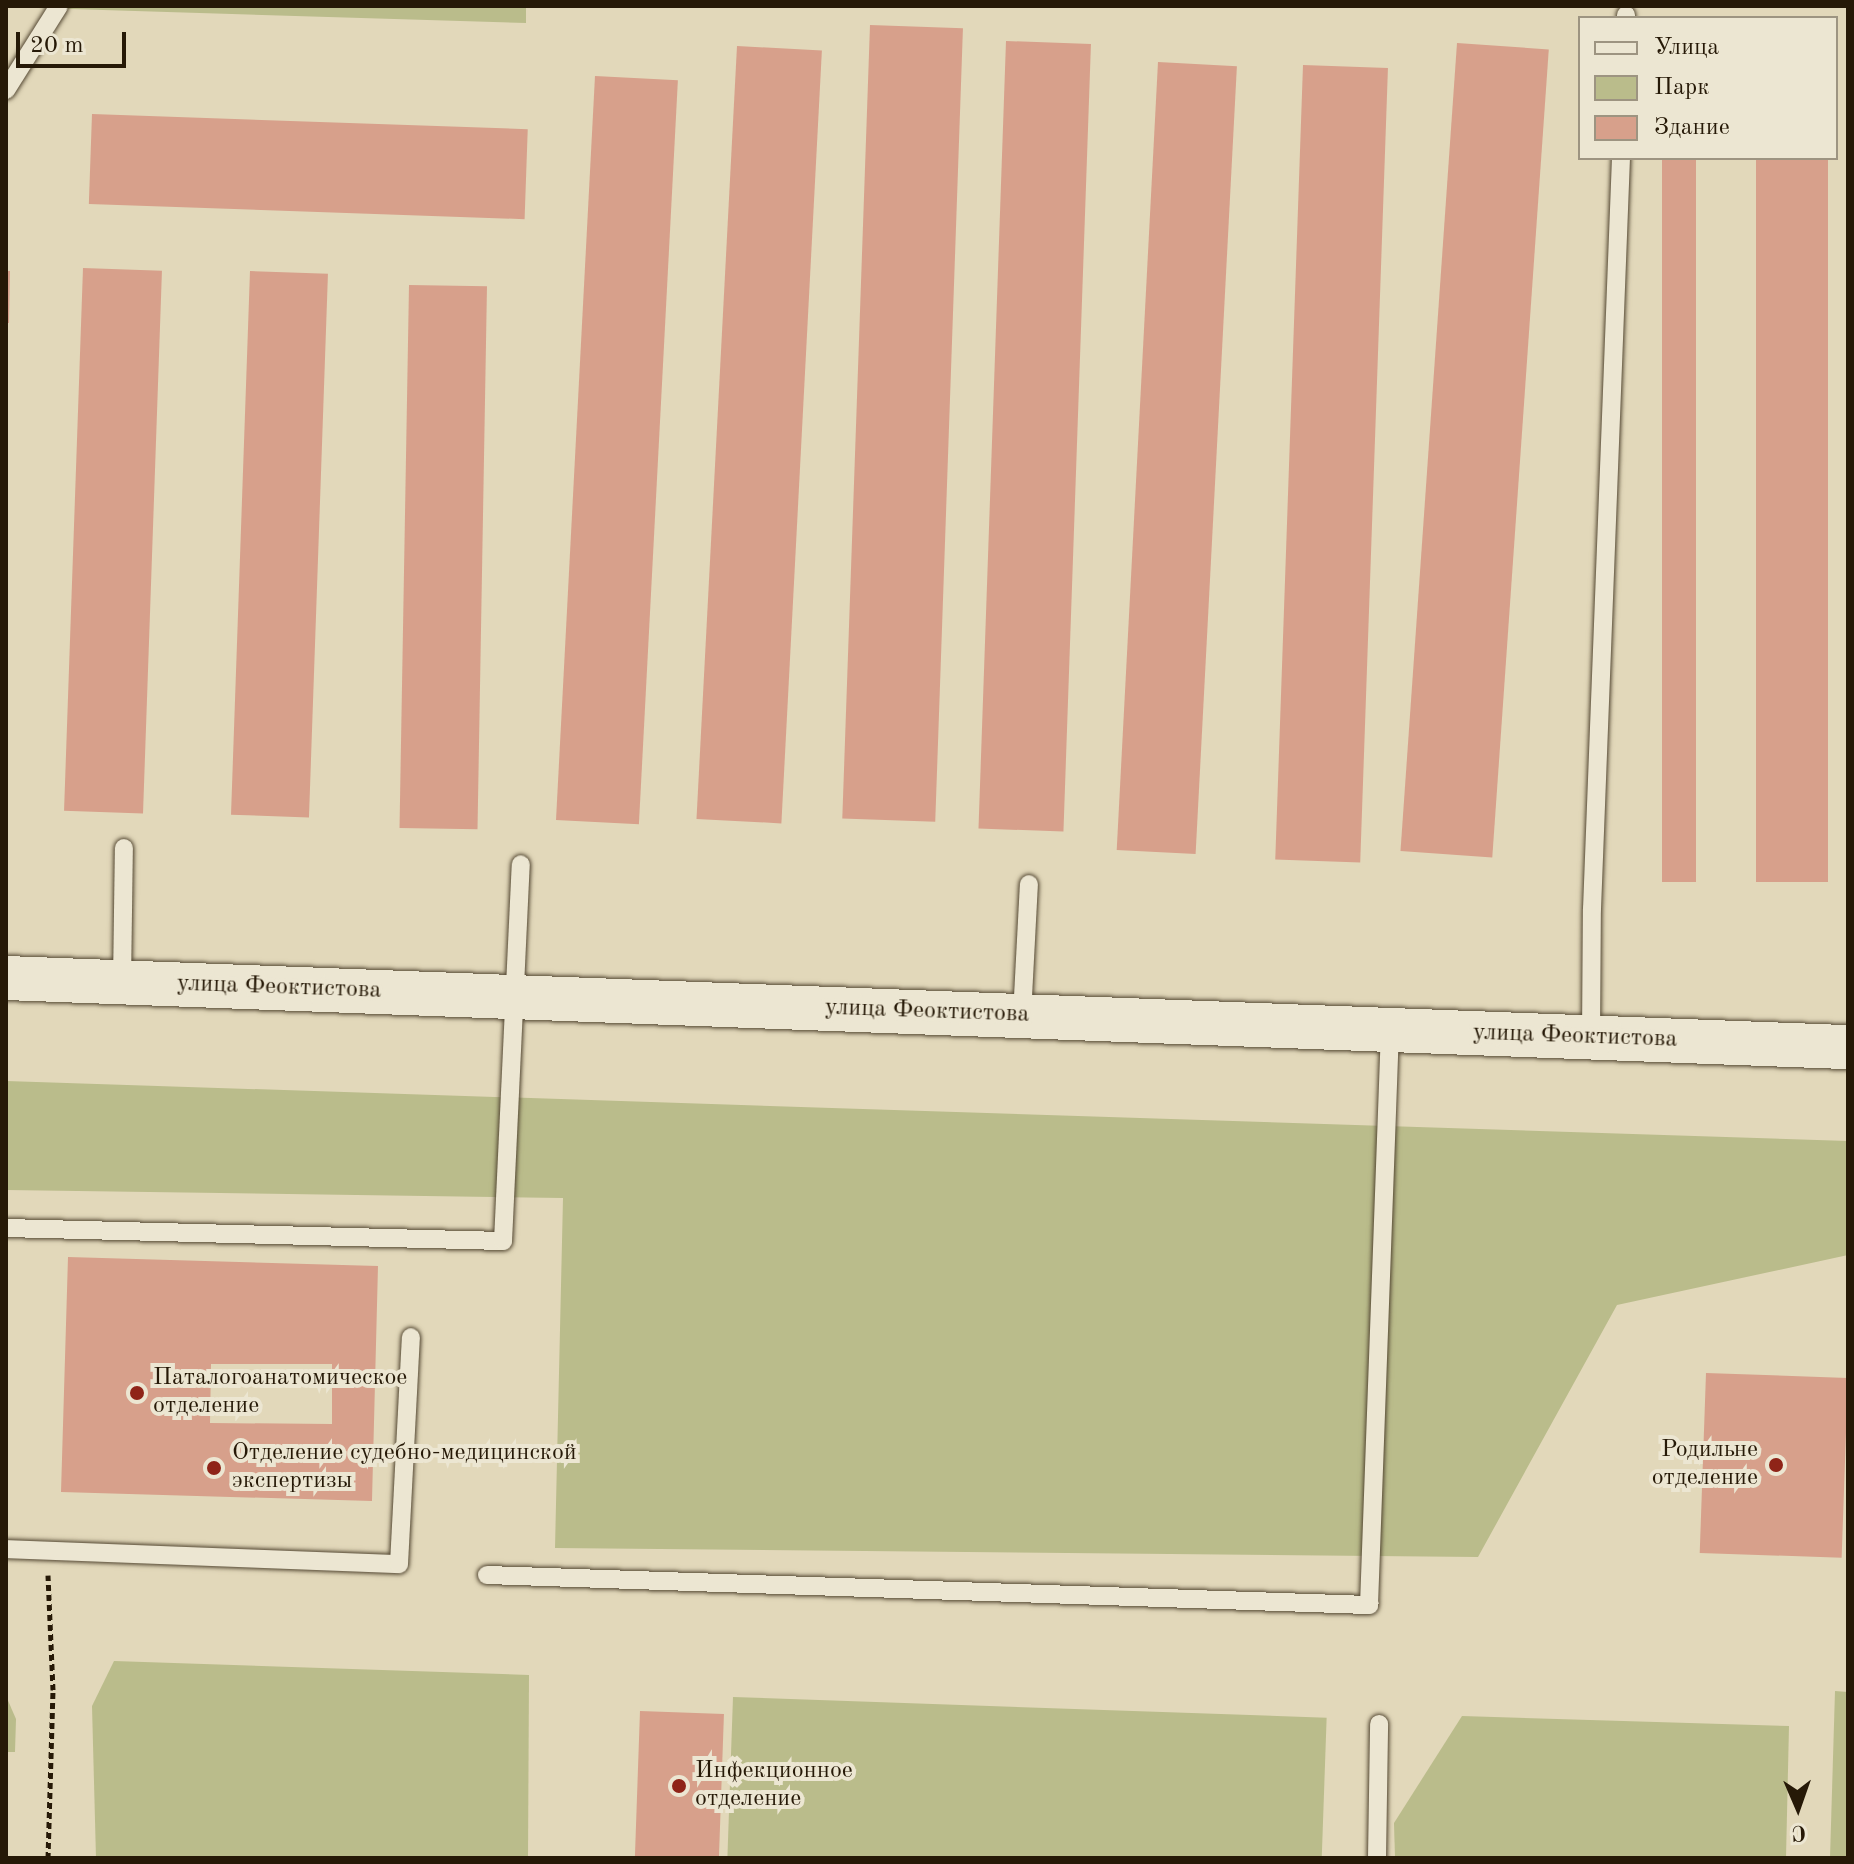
<!DOCTYPE html>
<html>
<head>
<meta charset="utf-8">
<style>
  body { margin:0 }
  #map { position:relative; width:1854px; height:1864px; overflow:hidden; background:#e2d8ba; font-family:"Old Standard TT",serif }
  div>[style] { position:absolute }
  .green>* { inset:0; background:#babc8b; transform-origin:0 0 }
  .building>* { inset:0; background:#d7a08b; transform-origin:0 0 }
  .path>* { height:5px; margin-top:-2.5px; transform-origin:0; background:repeating-linear-gradient(90deg,#261907 0 6px,transparent 0 10px) }
  .roads { filter:drop-shadow(0 0 2px #554934) drop-shadow(0 0 2px #554934) }
  .lane>* { height:18px; margin:-9px; padding:0 9px; transform-origin:9px; border-radius:9px; background:#ece6d2 }
  .secondary>* { height:44px; margin:-22px; padding:0 22px; transform-origin:22px; border-radius:22px; background:#ece6d2 }
  .dots>* { width:22px; height:22px; translate:-50% -50%; box-sizing:border-box; border:4px solid #ece6d2; border-radius:50% }
  span { translate:-50% -50%; white-space:nowrap; text-align:center; line-height:1.15; -webkit-text-stroke:8px #ece6d2; paint-order:stroke }
  .street-label { font-size:24px; color:#261907 }
  .poi-label { font-size:24px; color:#261907 }
  .left { translate:0 -50%; text-align:left }
  .right { translate:-100% -50%; text-align:right }
  .frame { position:absolute; inset:0; border:8px solid #261907; pointer-events:none }
  .legend { position:absolute; left:1578px; top:16px; width:260px; height:144px; box-sizing:border-box; background:#ece6d2; border:2px solid #9d9481; margin:0; padding:10px 14px; list-style:none; font-size:24px; color:#261907 }
  .legend li { display:flex; align-items:center; gap:16px; height:40px }
  .legend b { width:40px; border:2px solid #9d9481 }
  .north { position:absolute; left:1758px; top:1768px; width:80px; height:80px; -webkit-text-stroke:6px #ece6d2; paint-order:stroke; rotate:178deg; font-size:22px; font-weight:700; line-height:32px; text-align:center; color:#261907 }
  .north::after { content:''; display:block; margin:auto; width:28px; height:36px; background:#261907; clip-path:polygon(50% 0,100% 100%,50% 72%,0 100%) }
  .scale { position:absolute; left:16px; top:32px; width:110px; height:36px; box-sizing:border-box; border:4px solid #261907; border-top:0; padding-left:10px; font-size:24px; line-height:28px; white-space:nowrap; color:#261907; -webkit-text-stroke:6px #ece6d2; paint-order:stroke }
</style>
</head>
<body>
<div id="map">
  <div class="green">
    <div style="clip-path:polygon(526px 6px,526px 23px,6px 7px,6px 6px)"></div>
    <div style="clip-path:polygon(6px 1081px,1848px 1141px,1848px 1255px,1617px 1305px,1478px 1557px,555px 1548px,563px 1198px,6px 1190px)"></div>
    <div style="clip-path:polygon(114px 1661px,529px 1675px,528px 1858px,96px 1858px,92px 1706px)"></div>
    <div style="clip-path:polygon(1835px 1691px,1848px 1692px,1848px 1858px,1830px 1858px)"></div>
    <div style="clip-path:polygon(6px 1696px,16px 1719px,15px 1752px,6px 1752px)"></div>
    <div style="left:733px;top:1697px;width:594px;height:161px;rotate:2deg"></div>
    <div style="clip-path:polygon(1462px 1716px,1789px 1726px,1786px 1858px,1395px 1858px,1394px 1823px)"></div>
  </div>
  <div class="building">
    <div style="left:870px;top:25px;width:93px;height:794px;rotate:2deg"></div>
    <div style="left:1006px;top:41px;width:85px;height:788px;rotate:2deg"></div>
    <div style="left:1457px;top:43px;width:92px;height:810px;rotate:4deg"></div>
    <div style="left:737px;top:46px;width:85px;height:774px;rotate:3deg"></div>
    <div style="left:1158px;top:62px;width:79px;height:789px;rotate:3deg"></div>
    <div style="left:1303px;top:65px;width:85px;height:795px;rotate:2deg"></div>
    <div style="left:595px;top:76px;width:83px;height:745px;rotate:3deg"></div>
    <div style="left:92px;top:114px;width:436px;height:90px;rotate:2deg"></div>
    <div style="left:1662px;top:158px;width:34px;height:724px"></div>
    <div style="left:1756px;top:158px;width:72px;height:724px"></div>
    <div style="left:83px;top:268px;width:79px;height:543px;rotate:2deg"></div>
    <div style="clip-path:polygon(6px 271px,10px 271px,9px 323px,6px 323px)"></div>
    <div style="left:250px;top:271px;width:78px;height:544px;rotate:2deg"></div>
    <div style="left:409px;top:285px;width:78px;height:543px;rotate:1deg"></div>
    <div style="clip-path:polygon(evenodd,68px 1257px,378px 1266px,372px 1501px,61px 1492px,68px 1257px,211px 1364px,332px 1364px,332px 1424px,210px 1423px,211px 1364px)"></div>
    <div style="left:1706px;top:1373px;width:142px;height:180px;rotate:2deg"></div>
    <div style="left:640px;top:1711px;width:84px;height:147px;rotate:2deg"></div>
  </div>
  <div class="path">
    <div style="left:48px;top:1858px;width:168px;rotate:-88.3deg"></div>
    <div style="left:53px;top:1690px;width:115px;rotate:-92.5deg"></div>
  </div>
  <div class="roads">
    <div class="lane">
      <div style="left:1626px;top:18px;width:3px;rotate:-90deg"></div>
      <div style="left:6px;top:90px;width:99px;rotate:-57.8deg"></div>
      <div style="left:122px;top:983px;width:135px;rotate:-89.2deg"></div>
      <div style="left:1022px;top:1016px;width:132px;rotate:-87deg"></div>
      <div style="left:1591px;top:1037px;width:128px;rotate:-89.6deg"></div>
      <div style="left:1592px;top:909px;width:752px;rotate:-87.79deg"></div>
      <div style="left:6px;top:1228px;width:497px;rotate:1.5deg"></div>
      <div style="left:503px;top:1241px;width:377px;rotate:-87.3deg"></div>
      <div style="left:6px;top:1549px;width:393px;rotate:2.2deg"></div>
      <div style="left:399px;top:1564px;width:227px;rotate:-87deg"></div>
      <div style="left:487px;top:1575px;width:883px;rotate:1.95deg"></div>
      <div style="left:1369px;top:1605px;width:575px;rotate:-87.91deg"></div>
      <div style="left:1377px;top:1858px;width:134px;rotate:-89.1deg"></div>
    </div>
    <div class="secondary">
      <div style="left:6px;top:978px;width:1843px;rotate:2.15deg"></div>
    </div>
  </div>
  <div class="dots">
    <div style="left:137px;top:1393px;background:#8f2418"></div>
    <div style="left:1776px;top:1465px;background:#8f2418"></div>
    <div style="left:214px;top:1468px;background:#8f2418"></div>
    <div style="left:679px;top:1786px;background:#8f2418"></div>
  </div>
  <div class="street-label">
    <span style="left:279px;top:988px;rotate:2deg">улица Феоктистова</span>
    <span style="left:927px;top:1012px;rotate:2deg">улица Феоктистова</span>
    <span style="left:1575px;top:1037px;rotate:2deg">улица Феоктистова</span>
  </div>
  <div class="poi-label">
    <span class="left" style="left:153px;top:1393px">Паталогоанатомическое<br>отделение</span>
    <span class="right" style="left:1758px;top:1465px">Родильне<br>отделение</span>
    <span class="left" style="left:232px;top:1468px">Отделение судебно-медицинской<br>экспертизы</span>
    <span class="left" style="left:695px;top:1786px">Инфекционное<br>отделение</span>
  </div>
  <div class="frame"></div>
  <ul class="legend">
  <li><b style="height:10px;background:#ece6d2"></b>Улица</li>
  <li><b style="height:22px;background:#babc8b"></b>Парк</li>
  <li><b style="height:22px;background:#d7a08b"></b>Здание</li>
  </ul>
  <div class="north">С</div>
  <div class="scale">20 m</div>
</div>
</body>
</html>
